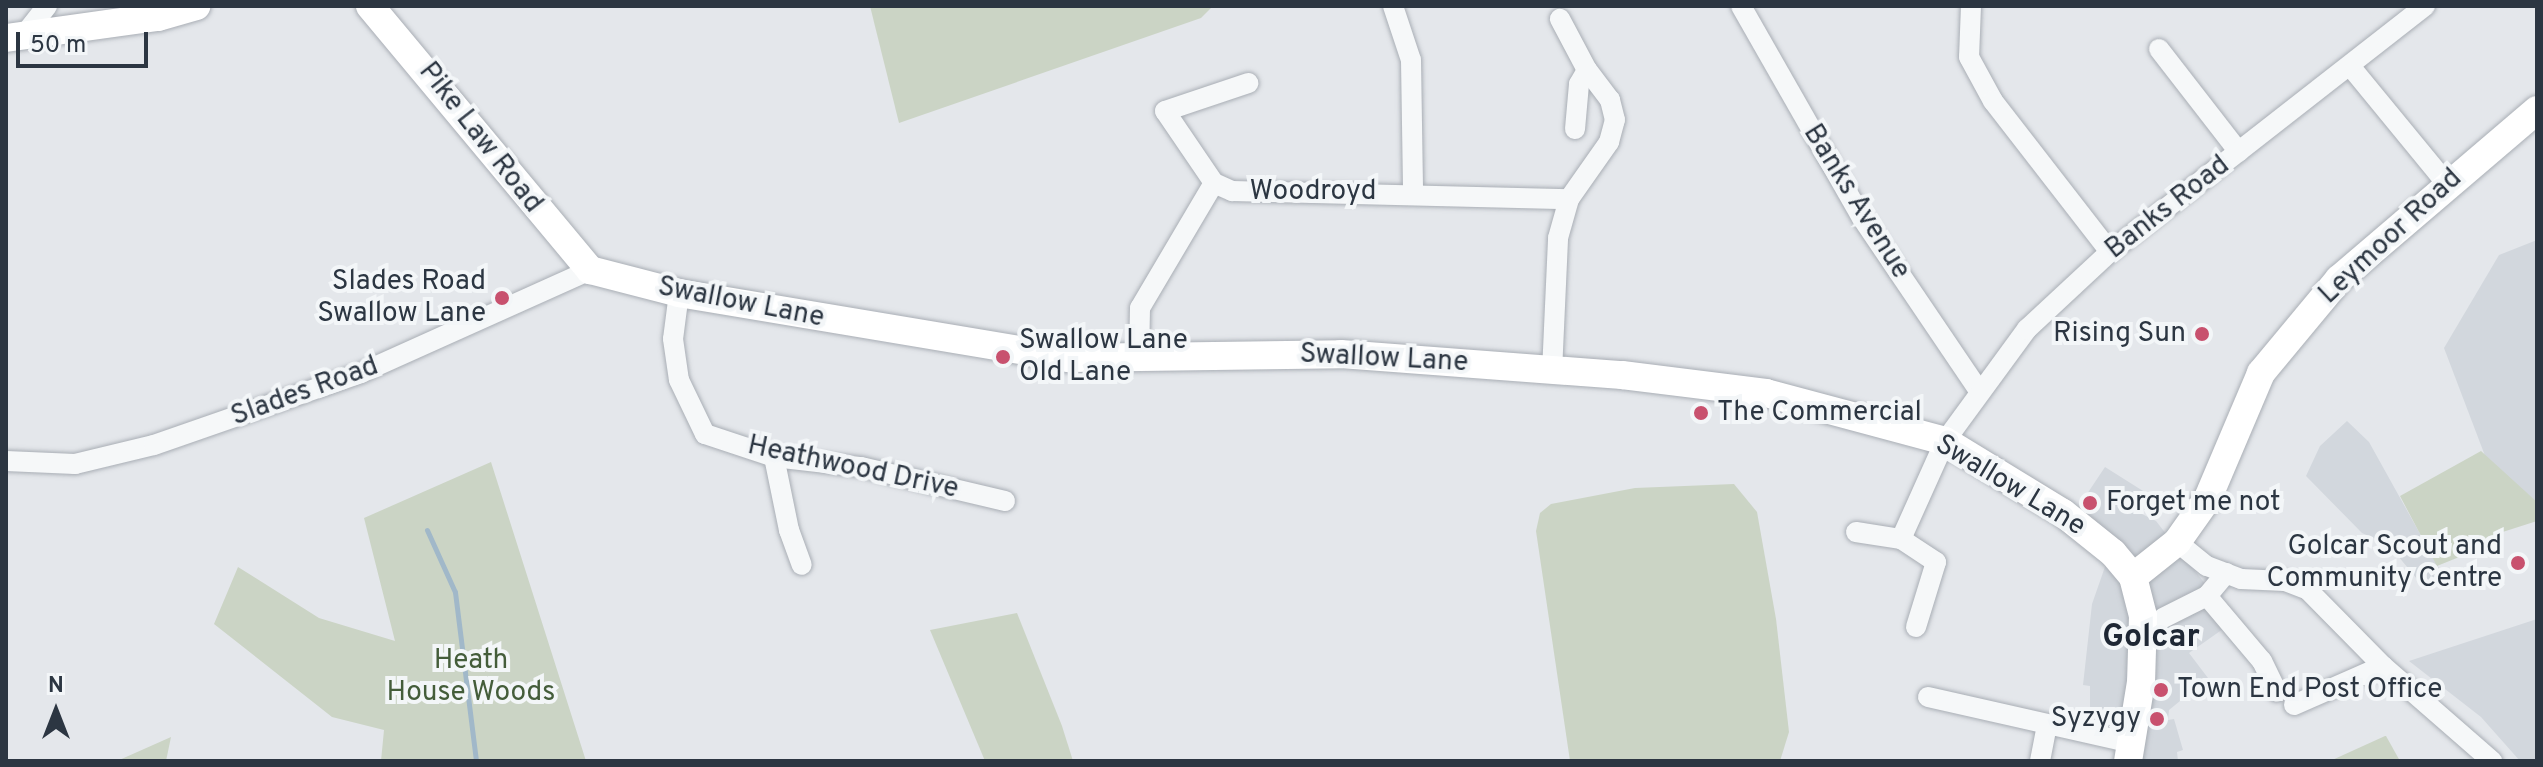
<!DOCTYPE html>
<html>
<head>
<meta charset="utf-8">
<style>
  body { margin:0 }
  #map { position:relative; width:2543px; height:767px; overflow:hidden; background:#e4e7eb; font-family:Overpass,sans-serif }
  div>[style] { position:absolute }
  .built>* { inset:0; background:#d2d7dd }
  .green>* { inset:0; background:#cbd4c5 }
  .stream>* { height:5px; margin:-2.5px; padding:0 2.5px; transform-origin:2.5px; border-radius:2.5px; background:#a1b8c9 }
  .roads { filter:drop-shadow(0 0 2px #a9aeb5) drop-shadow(0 0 2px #a9aeb5) }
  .street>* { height:20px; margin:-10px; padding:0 10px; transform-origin:10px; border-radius:10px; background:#f6f8f9 }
  .secondary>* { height:28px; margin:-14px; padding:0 14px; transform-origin:14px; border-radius:14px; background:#fff }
  .dots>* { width:22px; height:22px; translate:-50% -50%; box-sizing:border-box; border:4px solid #f3f6f8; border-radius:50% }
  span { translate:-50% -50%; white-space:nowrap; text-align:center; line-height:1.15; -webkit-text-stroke:8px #f3f6f8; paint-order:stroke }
  .street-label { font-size:28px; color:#2c3642 }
  .poi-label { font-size:28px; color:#2c3642 }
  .right { translate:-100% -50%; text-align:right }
  .left { translate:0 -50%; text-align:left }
  .park-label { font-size:28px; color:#445d3a }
  .quarter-label { font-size:32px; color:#1e2734; font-weight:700 }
  .frame { position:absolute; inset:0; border:8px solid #2c3642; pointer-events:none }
  .north { position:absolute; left:16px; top:671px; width:80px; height:80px; -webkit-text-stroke:6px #f3f6f8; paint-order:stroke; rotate:0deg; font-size:22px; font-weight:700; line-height:32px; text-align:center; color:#2c3642 }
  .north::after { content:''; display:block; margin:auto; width:28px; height:36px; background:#2c3642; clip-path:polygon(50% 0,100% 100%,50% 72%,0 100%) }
  .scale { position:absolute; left:16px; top:32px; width:132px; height:36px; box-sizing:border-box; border:4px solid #2c3642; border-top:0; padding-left:10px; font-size:24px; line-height:28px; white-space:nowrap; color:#2c3642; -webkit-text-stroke:6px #f3f6f8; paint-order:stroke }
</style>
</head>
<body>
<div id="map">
  <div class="built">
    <div style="clip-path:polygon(2537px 240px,2537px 502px,2487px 461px,2444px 348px,2499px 255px)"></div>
    <div style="clip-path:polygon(2347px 421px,2369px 442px,2444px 577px,2426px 590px,2389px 545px,2362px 533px,2306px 476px,2320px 446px)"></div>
    <div style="clip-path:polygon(2105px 467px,2151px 496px,2142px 514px,2156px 521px,2206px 585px,2223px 629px,2189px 653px,2208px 678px,2169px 710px,2168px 720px,2174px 719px,2183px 750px,2177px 752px,2178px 761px,2123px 761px,2126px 734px,2090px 724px,2090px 686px,2083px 685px,2092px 604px,2106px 564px,2077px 509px)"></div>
    <div style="clip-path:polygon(2537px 619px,2537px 761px,2520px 761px,2481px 717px,2409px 661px)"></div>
  </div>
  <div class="green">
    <div style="clip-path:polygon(870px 6px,1213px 6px,1201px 18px,899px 123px)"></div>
    <div style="clip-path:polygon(2481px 451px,2537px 502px,2537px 521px,2487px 537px,2479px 549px,2437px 566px,2400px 496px)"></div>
    <div style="clip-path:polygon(491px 462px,586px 761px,381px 761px,384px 730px,332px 717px,214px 624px,238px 567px,319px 618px,395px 641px,364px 518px)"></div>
    <div style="clip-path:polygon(1734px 484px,1757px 512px,1776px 619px,1789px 732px,1780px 761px,1570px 761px,1536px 531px,1540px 513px,1551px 504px,1635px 488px)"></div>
    <div style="clip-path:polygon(1017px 613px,1062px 726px,1073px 761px,985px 761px,930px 630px)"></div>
    <div style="clip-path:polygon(2386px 736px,2400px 761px,2330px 761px,2385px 736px)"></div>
    <div style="clip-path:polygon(171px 737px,166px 761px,117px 761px)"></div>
  </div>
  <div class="stream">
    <div style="left:427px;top:530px;width:68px;rotate:65.7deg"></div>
    <div style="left:455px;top:592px;width:170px;rotate:82.9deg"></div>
  </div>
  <div class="roads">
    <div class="street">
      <div style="left:1393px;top:6px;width:57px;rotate:71.6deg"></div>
      <div style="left:1411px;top:60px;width:133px;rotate:89.1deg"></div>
      <div style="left:1741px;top:6px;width:244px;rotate:60.3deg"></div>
      <div style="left:1862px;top:218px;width:210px;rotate:55.9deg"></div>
      <div style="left:1971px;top:6px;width:51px;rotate:92.2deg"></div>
      <div style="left:1969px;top:57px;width:50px;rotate:61.4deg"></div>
      <div style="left:1993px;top:101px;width:191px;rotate:52.2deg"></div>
      <div style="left:21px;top:39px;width:42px;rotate:-51.8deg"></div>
      <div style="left:2159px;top:49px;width:130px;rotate:52.2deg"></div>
      <div style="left:2350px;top:66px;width:151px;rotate:50.6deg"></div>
      <div style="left:1575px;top:129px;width:45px;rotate:-84.9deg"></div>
      <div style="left:1579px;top:84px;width:16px;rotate:-60deg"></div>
      <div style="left:1214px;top:183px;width:20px;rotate:24deg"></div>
      <div style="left:1232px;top:191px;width:337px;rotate:1.4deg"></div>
      <div style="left:1569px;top:199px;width:70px;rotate:-54.9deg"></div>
      <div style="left:1609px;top:142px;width:23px;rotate:-75deg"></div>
      <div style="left:1615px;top:120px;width:21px;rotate:-104deg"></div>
      <div style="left:1610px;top:100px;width:38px;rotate:-127deg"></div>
      <div style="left:1587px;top:70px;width:58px;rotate:-117.9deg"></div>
      <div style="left:679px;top:293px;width:46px;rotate:97.4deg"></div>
      <div style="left:673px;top:339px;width:41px;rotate:81.7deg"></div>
      <div style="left:679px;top:380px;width:60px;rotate:64.3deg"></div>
      <div style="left:705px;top:434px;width:73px;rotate:18.4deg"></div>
      <div style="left:774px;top:457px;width:88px;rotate:6.6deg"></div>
      <div style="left:861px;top:467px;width:148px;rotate:13.3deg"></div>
      <div style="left:1139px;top:360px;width:52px;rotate:-88.9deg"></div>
      <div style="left:1140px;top:308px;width:145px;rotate:-59.4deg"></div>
      <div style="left:1214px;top:183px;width:87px;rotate:-124.2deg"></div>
      <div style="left:1165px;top:111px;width:88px;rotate:-18.6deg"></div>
      <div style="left:1552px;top:372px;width:134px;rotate:-87.4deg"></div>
      <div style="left:1558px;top:238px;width:41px;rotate:-74.2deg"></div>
      <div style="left:774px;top:457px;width:75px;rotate:78.4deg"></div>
      <div style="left:789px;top:530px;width:37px;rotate:70deg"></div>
      <div style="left:6px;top:461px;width:69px;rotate:2.5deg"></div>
      <div style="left:75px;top:464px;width:81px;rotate:-13.5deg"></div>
      <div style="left:154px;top:445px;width:219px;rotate:-19.2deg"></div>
      <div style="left:361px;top:373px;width:251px;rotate:-24.2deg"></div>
      <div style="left:1856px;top:532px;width:46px;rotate:8.8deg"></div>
      <div style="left:1901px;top:539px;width:107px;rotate:-65.8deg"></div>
      <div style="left:1945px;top:441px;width:139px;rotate:-53.8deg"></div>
      <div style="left:2027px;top:329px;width:113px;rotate:-42.9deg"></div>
      <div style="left:2110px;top:252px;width:400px;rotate:-38deg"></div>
      <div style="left:1901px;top:539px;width:42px;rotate:33.3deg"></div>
      <div style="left:1936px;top:562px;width:68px;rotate:107.1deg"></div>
      <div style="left:2177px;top:542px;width:38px;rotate:39deg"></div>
      <div style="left:2207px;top:566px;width:36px;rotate:21deg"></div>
      <div style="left:2241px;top:579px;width:44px;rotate:2.6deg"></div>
      <div style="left:2285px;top:581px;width:25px;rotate:21deg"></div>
      <div style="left:2308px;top:590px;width:107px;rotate:45.4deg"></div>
      <div style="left:2383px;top:666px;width:145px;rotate:41.1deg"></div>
      <div style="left:2207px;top:596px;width:85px;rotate:49.8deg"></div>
      <div style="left:2262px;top:661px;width:34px;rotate:64deg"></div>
      <div style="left:2163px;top:618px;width:49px;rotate:-26.6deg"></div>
      <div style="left:2207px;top:596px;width:30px;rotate:-50deg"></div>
      <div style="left:1928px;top:697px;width:209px;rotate:12.7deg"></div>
      <div style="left:2294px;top:705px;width:97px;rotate:-23.7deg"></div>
      <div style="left:2040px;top:761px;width:37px;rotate:-79deg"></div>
    </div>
    <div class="secondary">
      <div style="left:370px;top:6px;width:344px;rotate:50.2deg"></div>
      <div style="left:590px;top:270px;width:92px;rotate:14.5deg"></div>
      <div style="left:679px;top:293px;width:395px;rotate:9.5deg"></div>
      <div style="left:1069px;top:358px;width:272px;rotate:-0.8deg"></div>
      <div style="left:1341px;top:354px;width:282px;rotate:4.3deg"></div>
      <div style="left:1622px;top:375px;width:145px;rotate:7.1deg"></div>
      <div style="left:1766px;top:393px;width:185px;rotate:15deg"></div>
      <div style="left:1945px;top:441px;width:138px;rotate:31.4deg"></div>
      <div style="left:2063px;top:513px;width:64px;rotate:38.7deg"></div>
      <div style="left:2113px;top:553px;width:31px;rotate:50deg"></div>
      <div style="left:2133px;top:577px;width:40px;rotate:75.6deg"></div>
      <div style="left:2143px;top:616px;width:66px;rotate:91.7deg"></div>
      <div style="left:2141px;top:682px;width:80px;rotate:99.3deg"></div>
      <div style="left:6px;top:38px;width:153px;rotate:-7.9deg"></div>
      <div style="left:158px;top:17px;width:40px;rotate:-16deg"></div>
      <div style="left:2133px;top:577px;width:56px;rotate:-38.5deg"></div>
      <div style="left:2177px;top:542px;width:54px;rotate:-54.8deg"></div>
      <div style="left:2208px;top:498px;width:136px;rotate:-67deg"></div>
      <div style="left:2261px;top:373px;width:122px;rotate:-50.3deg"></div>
      <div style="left:2339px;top:279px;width:260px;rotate:-40.5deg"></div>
    </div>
  </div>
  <div class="dots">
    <div style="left:502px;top:298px;background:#c8516e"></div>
    <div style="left:2202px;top:334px;background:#c8516e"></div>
    <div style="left:1003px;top:357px;background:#c8516e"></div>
    <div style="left:1701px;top:413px;background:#c8516e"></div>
    <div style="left:2090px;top:503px;background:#c8516e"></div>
    <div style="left:2518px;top:563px;background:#c8516e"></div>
    <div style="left:2161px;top:690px;background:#c8516e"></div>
    <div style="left:2157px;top:719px;background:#c8516e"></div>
  </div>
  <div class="street-label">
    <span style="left:480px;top:138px;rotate:52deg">Pike Law Road</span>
    <span style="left:1313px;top:192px">Woodroyd</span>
    <span style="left:1856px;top:202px;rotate:58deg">Banks Avenue</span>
    <span style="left:2168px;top:208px;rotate:-38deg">Banks Road</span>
    <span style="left:2391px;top:237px;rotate:-43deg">Leymoor Road</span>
    <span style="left:741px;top:303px;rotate:11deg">Swallow Lane</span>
    <span style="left:1384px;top:359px;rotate:3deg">Swallow Lane</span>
    <span style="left:305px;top:392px;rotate:-20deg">Slades Road</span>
    <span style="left:853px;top:468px;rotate:12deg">Heathwood Drive</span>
    <span style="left:2010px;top:486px;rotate:31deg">Swallow Lane</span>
  </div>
  <div class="poi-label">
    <span class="right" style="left:486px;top:298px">Slades Road<br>Swallow Lane</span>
    <span class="right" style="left:2186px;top:334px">Rising Sun</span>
    <span class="left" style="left:1019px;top:357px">Swallow Lane<br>Old Lane</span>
    <span class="left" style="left:1717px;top:413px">The Commercial</span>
    <span class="left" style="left:2106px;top:503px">Forget me not</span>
    <span class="right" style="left:2502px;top:563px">Golcar Scout and<br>Community Centre</span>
    <span class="left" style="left:2177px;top:690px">Town End Post Office</span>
    <span class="right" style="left:2141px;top:719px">Syzygy</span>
  </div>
  <div class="park-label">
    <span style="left:471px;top:677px">Heath<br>House Woods</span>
  </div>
  <div class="quarter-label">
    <span style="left:2151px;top:638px">Golcar</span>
  </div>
  <div class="frame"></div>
  <div class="north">N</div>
  <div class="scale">50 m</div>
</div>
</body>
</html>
